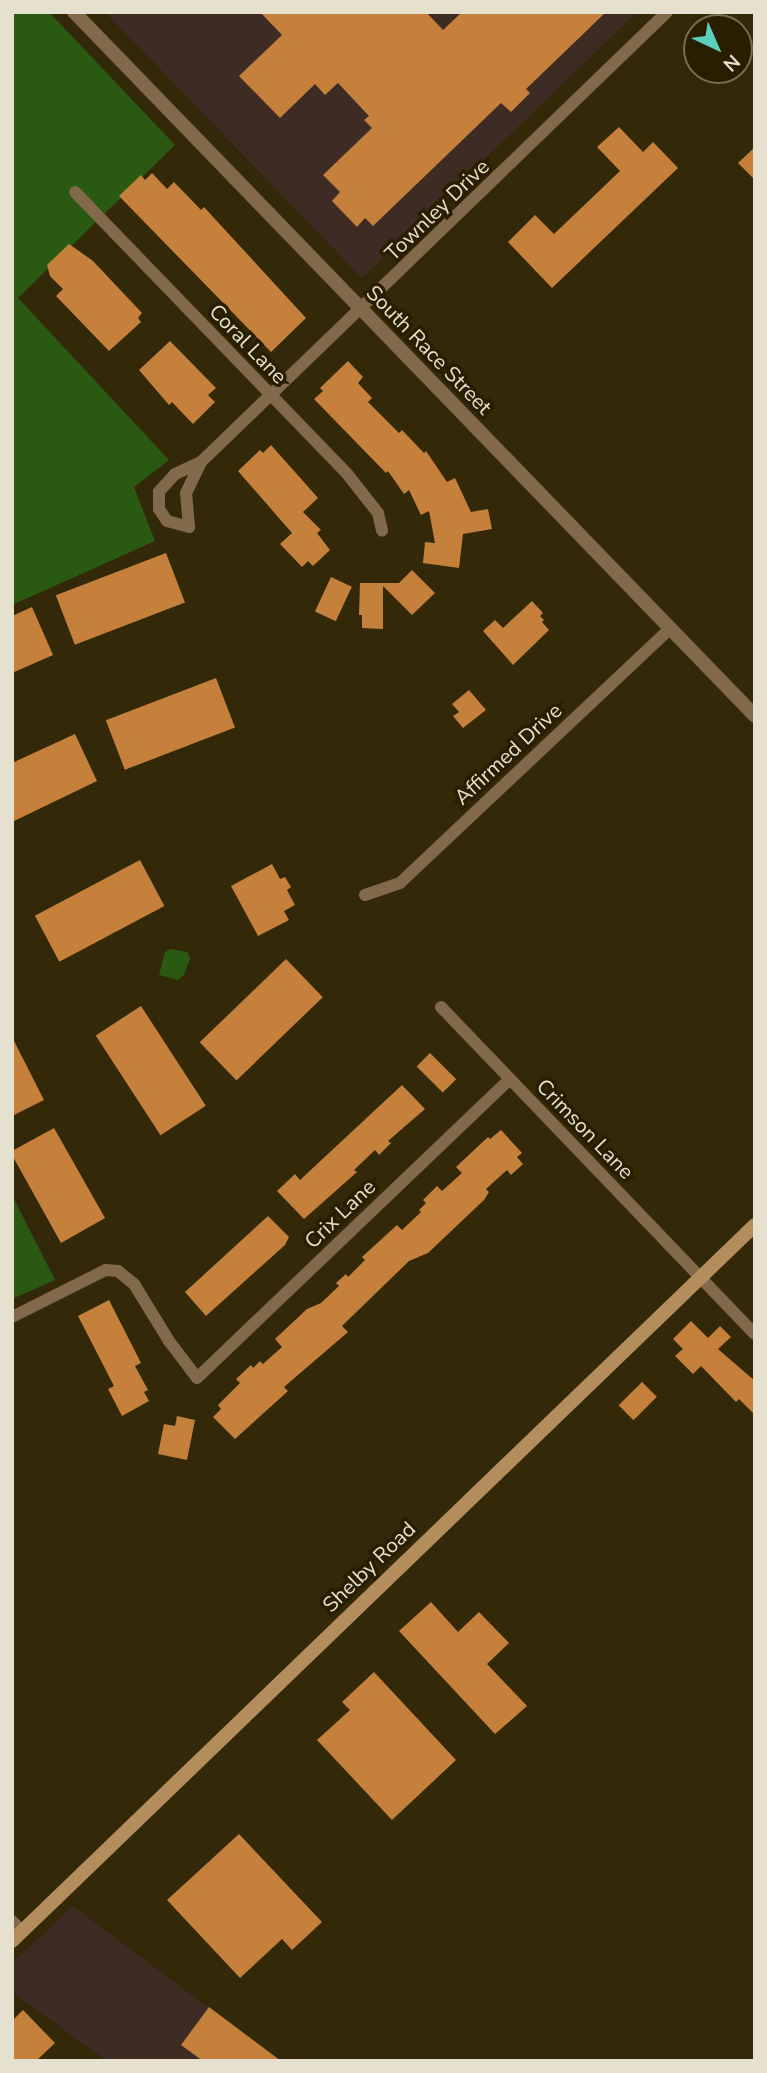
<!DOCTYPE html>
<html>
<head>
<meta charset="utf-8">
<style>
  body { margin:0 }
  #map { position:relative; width:767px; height:2073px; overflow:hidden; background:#332908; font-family:"Nunito Sans",sans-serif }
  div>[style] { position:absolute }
  .education>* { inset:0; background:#3e2c24 }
  .green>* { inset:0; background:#2a5912 }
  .building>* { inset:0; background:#c5803b; transform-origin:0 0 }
  .minor>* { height:12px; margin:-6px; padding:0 6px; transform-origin:6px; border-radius:6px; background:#82694b }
  .tertiary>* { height:14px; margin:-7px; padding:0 7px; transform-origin:7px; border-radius:7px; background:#82694b }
  .secondary>* { height:14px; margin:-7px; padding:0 7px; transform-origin:7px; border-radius:7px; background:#b48d5c }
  span { translate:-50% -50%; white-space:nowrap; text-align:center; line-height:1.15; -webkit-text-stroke:7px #291f00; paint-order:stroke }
  .street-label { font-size:21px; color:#e6e0ce }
  .frame { position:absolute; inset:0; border:14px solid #e6e0ce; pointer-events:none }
  .north { position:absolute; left:683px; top:14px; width:70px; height:70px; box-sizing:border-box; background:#291f00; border:2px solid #756c52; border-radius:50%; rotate:136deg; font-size:19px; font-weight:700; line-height:28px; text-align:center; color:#e6e0ce }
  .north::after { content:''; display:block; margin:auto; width:24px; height:32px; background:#5ccebb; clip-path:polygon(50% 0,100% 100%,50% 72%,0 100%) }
</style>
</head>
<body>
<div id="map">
  <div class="education">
    <div style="clip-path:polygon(105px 12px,637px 12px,362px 278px)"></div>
    <div style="clip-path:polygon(73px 1906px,279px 2061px,107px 2061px,12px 1992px,12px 1963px)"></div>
  </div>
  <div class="green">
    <div style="clip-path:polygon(12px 12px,49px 12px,175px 145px,18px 298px,169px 460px,134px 487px,155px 541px,12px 605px)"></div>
    <div style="clip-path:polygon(171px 949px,187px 952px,190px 958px,184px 975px,178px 980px,159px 975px,165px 952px)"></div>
    <div style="clip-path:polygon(12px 1195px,55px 1280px,12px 1299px)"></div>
  </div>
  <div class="building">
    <div style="clip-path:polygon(260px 12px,426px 12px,443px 30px,462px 12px,606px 12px,526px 89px,530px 93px,511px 112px,501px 103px,373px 226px,365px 218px,357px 227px,332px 201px,340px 192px,323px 175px,372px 128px,364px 120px,369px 116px,338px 83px,325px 95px,315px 84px,280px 118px,239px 76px,282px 35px)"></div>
    <div style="clip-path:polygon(619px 127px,643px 152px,653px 142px,678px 168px,552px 288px,508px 242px,535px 215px,554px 234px,620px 171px,597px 147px)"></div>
    <div style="clip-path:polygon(755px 147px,755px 180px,738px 163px)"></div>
    <div style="clip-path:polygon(152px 173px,167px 189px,174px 182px,201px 210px,204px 207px,306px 318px,271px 352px,119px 196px,141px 175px,145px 180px)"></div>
    <div style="clip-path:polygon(69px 244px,93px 261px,142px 313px,138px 318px,141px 322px,109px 351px,56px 296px,63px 289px,50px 276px,47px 265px)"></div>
    <div style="clip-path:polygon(170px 341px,216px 388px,208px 395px,215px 402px,193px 424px,172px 402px,169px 405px,139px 370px)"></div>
    <div style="clip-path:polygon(348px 361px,363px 377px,358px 383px,372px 398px,368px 402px,399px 433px,402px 430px,424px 453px,426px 451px,447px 482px,455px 478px,471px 512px,488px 509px,492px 529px,463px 534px,459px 568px,423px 563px,425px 542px,435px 543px,429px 511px,421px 515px,409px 490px,404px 494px,388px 471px,386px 473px,314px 399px,323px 391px,320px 388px)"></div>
    <div style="clip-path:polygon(271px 445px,318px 498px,303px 512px,321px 530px,317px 533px,330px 550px,313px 566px,308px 561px,302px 567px,280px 544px,292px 533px,238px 471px,260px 450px,263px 453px)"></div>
    <div style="left:166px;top:553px;width:53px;height:118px;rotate:69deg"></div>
    <div style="clip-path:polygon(412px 570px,435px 593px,412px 615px,383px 586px,383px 629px,362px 628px,362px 615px,359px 615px,360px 583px,399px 583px)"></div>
    <div style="left:331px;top:577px;width:23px;height:38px;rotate:25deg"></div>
    <div style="clip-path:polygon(532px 601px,543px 613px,540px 616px,544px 620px,542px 622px,549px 630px,513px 665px,483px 631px,495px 620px,503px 628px)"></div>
    <div style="clip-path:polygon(32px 607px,53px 655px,12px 673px,12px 616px)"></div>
    <div style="left:216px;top:678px;width:53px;height:118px;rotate:69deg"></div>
    <div style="clip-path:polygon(469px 690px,486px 710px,463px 728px,453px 716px,459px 712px,452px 704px)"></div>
    <div style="clip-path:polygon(75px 734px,97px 781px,12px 822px,12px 763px)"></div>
    <div style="left:140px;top:860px;width:52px;height:119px;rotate:62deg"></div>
    <div style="clip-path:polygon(272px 864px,280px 879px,285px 877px,291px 887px,287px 890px,295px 905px,284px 911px,289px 920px,258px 936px,231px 886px)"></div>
    <div style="left:286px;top:959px;width:53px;height:120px;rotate:46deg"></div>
    <div style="left:141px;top:1006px;width:119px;height:54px;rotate:57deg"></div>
    <div style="clip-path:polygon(12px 1037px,44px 1100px,12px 1116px)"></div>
    <div style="left:430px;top:1053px;width:37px;height:19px;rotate:45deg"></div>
    <div style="clip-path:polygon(402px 1085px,425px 1109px,388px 1141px,391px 1143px,379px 1155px,375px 1150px,354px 1170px,357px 1172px,304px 1219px,277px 1191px,295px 1174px,300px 1180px)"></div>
    <div style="clip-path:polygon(54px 1128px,105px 1218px,61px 1243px,12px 1155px,12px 1151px)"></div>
    <div style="clip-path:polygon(501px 1130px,522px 1153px,517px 1157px,523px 1164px,511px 1175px,507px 1170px,486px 1189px,489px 1192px,484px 1200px,428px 1253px,409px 1261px,342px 1326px,348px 1332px,284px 1387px,288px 1391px,235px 1439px,213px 1417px,221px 1409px,218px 1405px,240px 1383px,236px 1379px,251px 1365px,253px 1368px,260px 1361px,263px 1364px,282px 1347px,275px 1339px,307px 1309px,321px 1303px,339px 1286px,336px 1283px,346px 1274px,348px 1277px,365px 1260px,362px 1257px,397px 1225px,402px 1230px,421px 1212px,419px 1210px,426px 1203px,423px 1200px,437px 1186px,442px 1191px,462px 1173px,456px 1167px,488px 1137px,490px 1139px)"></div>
    <div style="clip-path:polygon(268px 1216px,289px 1237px,285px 1245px,206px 1316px,185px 1292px)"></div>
    <div style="clip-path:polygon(109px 1300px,141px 1363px,135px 1366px,148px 1390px,144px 1392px,149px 1401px,122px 1416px,108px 1389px,114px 1386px,78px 1316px)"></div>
    <div style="clip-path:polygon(691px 1321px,708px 1338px,720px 1326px,731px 1337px,718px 1349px,755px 1381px,755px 1415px,739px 1399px,736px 1402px,701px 1366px,693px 1374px,675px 1356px,683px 1349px,673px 1339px)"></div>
    <div style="left:642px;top:1382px;width:21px;height:33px;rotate:45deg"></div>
    <div style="clip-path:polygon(177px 1416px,195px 1420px,187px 1460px,158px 1454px,164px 1424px,175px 1426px)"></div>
    <div style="clip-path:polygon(431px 1602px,458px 1632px,479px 1612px,509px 1643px,487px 1664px,527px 1706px,495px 1734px,399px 1631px)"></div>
    <div style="clip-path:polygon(374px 1672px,456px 1760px,392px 1820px,317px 1740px,350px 1710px,342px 1702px)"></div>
    <div style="clip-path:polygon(239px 1834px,322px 1922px,292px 1950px,282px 1939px,240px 1978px,167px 1900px)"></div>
    <div style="clip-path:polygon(209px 2007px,281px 2061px,203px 2061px,181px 2045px)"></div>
    <div style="clip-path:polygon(23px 2010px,55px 2043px,36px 2061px,12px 2061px,12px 2021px)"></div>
  </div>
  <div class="minor">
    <div style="left:75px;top:192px;width:393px;rotate:46deg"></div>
    <div style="left:348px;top:475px;width:48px;rotate:51.7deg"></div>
    <div style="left:378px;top:513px;width:18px;rotate:77deg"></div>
    <div style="left:201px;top:462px;width:29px;rotate:155deg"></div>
    <div style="left:175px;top:474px;width:24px;rotate:132deg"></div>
    <div style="left:159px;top:492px;width:17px;rotate:90deg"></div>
    <div style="left:159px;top:509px;width:14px;rotate:56deg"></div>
    <div style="left:167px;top:521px;width:23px;rotate:15deg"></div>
    <div style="left:189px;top:527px;width:34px;rotate:-95deg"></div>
    <div style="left:186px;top:493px;width:34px;rotate:-64deg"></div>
    <div style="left:201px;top:462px;width:648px;rotate:-44deg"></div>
    <div style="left:365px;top:895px;width:37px;rotate:-19deg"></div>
    <div style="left:400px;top:883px;width:371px;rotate:-43.3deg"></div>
    <div style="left:441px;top:1007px;width:453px;rotate:46.2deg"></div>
    <div style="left:12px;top:1317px;width:105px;rotate:-26.6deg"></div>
    <div style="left:106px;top:1270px;width:12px;rotate:5deg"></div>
    <div style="left:118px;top:1271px;width:21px;rotate:39deg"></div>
    <div style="left:134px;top:1284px;width:67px;rotate:58.4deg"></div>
    <div style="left:169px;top:1341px;width:46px;rotate:52.9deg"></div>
    <div style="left:197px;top:1378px;width:433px;rotate:-43.7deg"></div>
    <div style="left:12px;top:1921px;width:14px;rotate:45deg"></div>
  </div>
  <div class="tertiary">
    <div style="left:74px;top:12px;width:979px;rotate:45.95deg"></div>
  </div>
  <div class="secondary">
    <div style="left:12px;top:1941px;width:1032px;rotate:-43.94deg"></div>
  </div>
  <div class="street-label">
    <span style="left:437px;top:210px;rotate:-44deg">Townley Drive</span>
    <span style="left:248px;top:344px;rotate:46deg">Coral Lane</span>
    <span style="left:429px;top:350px;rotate:46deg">South Race Street</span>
    <span style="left:508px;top:754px;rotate:-43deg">Affirmed Drive</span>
    <span style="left:585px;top:1129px;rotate:46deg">Crimson Lane</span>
    <span style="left:340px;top:1214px;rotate:-44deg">Crix Lane</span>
    <span style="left:369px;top:1567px;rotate:-44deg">Shelby Road</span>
  </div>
  <div class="frame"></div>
  <div class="north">N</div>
</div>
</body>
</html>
